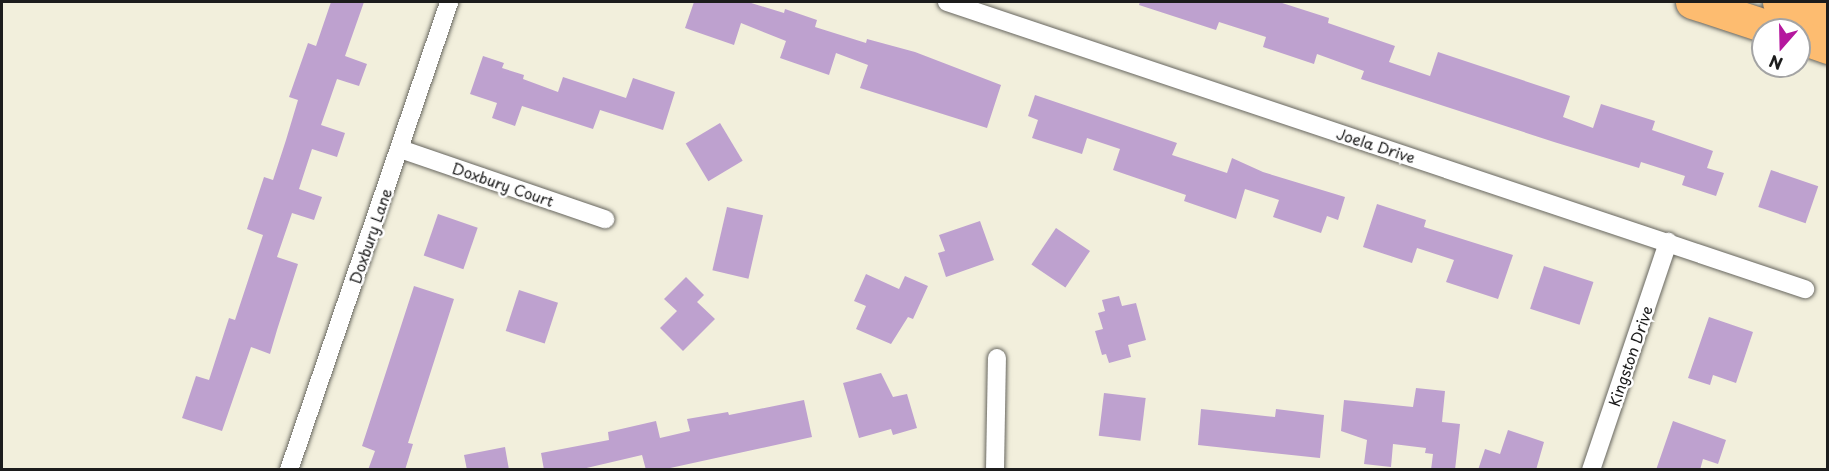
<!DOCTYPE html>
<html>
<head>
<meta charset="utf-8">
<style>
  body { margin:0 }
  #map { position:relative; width:1829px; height:471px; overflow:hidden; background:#f2efdc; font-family:"Playpen Sans",sans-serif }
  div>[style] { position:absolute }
  .building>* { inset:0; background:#bea1cf; transform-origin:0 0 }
  .roads { filter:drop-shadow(0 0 2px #67665f) drop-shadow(0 0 2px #67665f) }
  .street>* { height:18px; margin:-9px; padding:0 9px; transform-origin:9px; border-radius:9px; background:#fff }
  .highway>* { height:33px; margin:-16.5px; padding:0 16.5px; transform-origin:16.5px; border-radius:16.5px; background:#fdbc70 }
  span { translate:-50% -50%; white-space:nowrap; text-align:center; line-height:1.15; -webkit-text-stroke:5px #fff; paint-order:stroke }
  .street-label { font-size:15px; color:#1c1c1c }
  .frame { position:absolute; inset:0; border:3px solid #1c1c1c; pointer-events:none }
  .north { position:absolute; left:1751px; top:18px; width:60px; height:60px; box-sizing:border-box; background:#fff; border:2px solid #a4a4a4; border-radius:50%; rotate:200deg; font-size:16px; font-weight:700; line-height:24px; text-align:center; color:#1c1c1c }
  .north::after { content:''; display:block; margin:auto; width:21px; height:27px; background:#b5179e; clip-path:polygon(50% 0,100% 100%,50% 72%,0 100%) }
</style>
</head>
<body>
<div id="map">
  <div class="building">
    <div style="clip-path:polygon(331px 2px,364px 2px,345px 56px,367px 64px,359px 86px,337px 79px,321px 125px,345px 133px,337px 157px,312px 149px,299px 189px,322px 197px,314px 220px,292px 213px,277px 257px,298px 264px,277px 330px,270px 354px,251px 347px,222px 431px,182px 418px,196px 376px,209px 380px,229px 318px,235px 320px,263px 235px,247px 229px,264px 177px,273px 180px,286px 140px,298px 100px,289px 97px,308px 43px,316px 46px)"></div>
    <div style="clip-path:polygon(694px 2px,748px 2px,784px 13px,785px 9px,817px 20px,815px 27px,866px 43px,867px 39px,915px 52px,1001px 85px,987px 128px,860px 88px,868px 65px,836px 53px,829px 75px,780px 58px,786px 41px,741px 23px,734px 45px,685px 28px)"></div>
    <div style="clip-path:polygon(1140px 2px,1279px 2px,1329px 18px,1328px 23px,1395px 46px,1389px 62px,1430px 76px,1438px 52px,1570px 96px,1563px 117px,1593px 128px,1601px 104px,1655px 121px,1652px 130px,1713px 151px,1707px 168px,1724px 173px,1716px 196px,1682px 185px,1685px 176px,1641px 162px,1639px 168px,1554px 142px,1361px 79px,1364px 71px,1317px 54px,1314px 64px,1263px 47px,1266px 37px,1219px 22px,1216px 30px,1139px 5px)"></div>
    <div style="clip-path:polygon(483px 56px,504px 63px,502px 68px,524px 75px,523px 79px,558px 92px,563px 77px,626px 98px,633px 78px,675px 92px,663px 130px,600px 110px,593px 129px,522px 106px,515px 126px,492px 118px,497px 103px,470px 94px)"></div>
    <div style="clip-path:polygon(1035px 95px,1177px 143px,1172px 155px,1227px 173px,1232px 158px,1263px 172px,1345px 197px,1338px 220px,1327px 216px,1321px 233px,1273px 217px,1279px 200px,1245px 189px,1236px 219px,1184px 201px,1186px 195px,1113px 170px,1120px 149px,1087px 138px,1082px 154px,1032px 138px,1038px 120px,1028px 116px)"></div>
    <div style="left:720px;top:123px;width:44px;height:40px;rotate:59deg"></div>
    <div style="left:1771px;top:170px;width:50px;height:39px;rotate:19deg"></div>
    <div style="clip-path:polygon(1377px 204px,1426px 220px,1424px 227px,1513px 255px,1498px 299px,1446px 282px,1454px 260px,1417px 248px,1412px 263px,1363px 247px)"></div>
    <div style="left:727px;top:207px;width:37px;height:65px;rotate:13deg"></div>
    <div style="left:438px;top:214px;width:42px;height:44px;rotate:19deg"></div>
    <div style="clip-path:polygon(980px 221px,994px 260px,946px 277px,938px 253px,945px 251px,939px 235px)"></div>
    <div style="left:1056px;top:228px;width:41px;height:44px;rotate:34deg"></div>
    <div style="left:1544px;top:266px;width:52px;height:45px;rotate:18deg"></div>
    <div style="clip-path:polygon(866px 274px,899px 289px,905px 276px,928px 286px,913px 319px,908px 317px,891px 344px,856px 329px,866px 306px,854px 301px)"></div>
    <div style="clip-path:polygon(686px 277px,704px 295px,697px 302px,715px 319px,683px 351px,660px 328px,677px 311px,664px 299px)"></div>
    <div style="clip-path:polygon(414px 286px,454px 299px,408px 443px,413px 444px,405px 470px,368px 470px,375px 451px,362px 446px)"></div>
    <div style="left:519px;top:290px;width:41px;height:43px;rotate:18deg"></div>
    <div style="clip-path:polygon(1119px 296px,1122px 306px,1136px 303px,1146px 340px,1128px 345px,1131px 357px,1109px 363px,1106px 354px,1102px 355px,1095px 331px,1103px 329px,1098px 313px,1105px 311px,1102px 300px)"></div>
    <div style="clip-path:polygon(1709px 317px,1753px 332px,1736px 383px,1713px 375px,1710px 385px,1688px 378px)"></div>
    <div style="clip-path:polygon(881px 373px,893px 397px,907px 394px,917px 428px,893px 435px,891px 429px,859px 438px,843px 383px)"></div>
    <div style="clip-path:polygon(1416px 388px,1445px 391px,1442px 422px,1460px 424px,1455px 470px,1431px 470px,1433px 454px,1425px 453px,1426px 448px,1393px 444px,1391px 467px,1364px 464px,1367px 440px,1341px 431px,1344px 400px,1413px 407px)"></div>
    <div style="left:1104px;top:393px;width:42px;height:43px;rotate:7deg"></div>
    <div style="clip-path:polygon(804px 400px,812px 437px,661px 470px,646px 470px,642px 455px,578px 470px,544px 470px,541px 453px,609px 440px,608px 432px,656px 421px,660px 438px,690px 431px,687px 419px,728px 412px,729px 415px)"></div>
    <div style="clip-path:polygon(1201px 409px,1275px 417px,1276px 409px,1324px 415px,1320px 458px,1198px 445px)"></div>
    <div style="clip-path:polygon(1673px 421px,1726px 440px,1718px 464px,1703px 459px,1700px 470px,1656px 470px)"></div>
    <div style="clip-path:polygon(1508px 430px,1544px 442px,1536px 470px,1478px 470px,1485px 449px,1500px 454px)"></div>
    <div style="clip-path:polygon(505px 447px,509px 470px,467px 470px,464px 455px)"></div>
  </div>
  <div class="roads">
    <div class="street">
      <div style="left:947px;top:2px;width:905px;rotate:18.5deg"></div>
      <div style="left:400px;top:149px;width:217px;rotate:18.9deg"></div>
      <div style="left:289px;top:470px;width:495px;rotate:-71.1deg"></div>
      <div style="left:995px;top:470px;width:112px;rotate:-89deg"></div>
      <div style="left:1591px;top:470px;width:241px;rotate:-71.3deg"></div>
    </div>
    <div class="highway">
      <div style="left:1692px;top:2px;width:89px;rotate:18.2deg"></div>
      <div style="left:1779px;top:2px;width:52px;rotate:18.1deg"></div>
      <div style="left:1799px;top:37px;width:31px;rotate:19deg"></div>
    </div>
  </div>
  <div class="street-label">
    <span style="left:1376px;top:145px;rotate:18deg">Joela Drive</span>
    <span style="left:503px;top:184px;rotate:19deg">Doxbury Court</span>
    <span style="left:370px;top:236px;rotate:-71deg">Doxbury Lane</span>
    <span style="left:1630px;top:356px;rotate:-71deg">Kingston Drive</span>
  </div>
  <div class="frame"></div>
  <div class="north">N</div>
</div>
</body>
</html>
